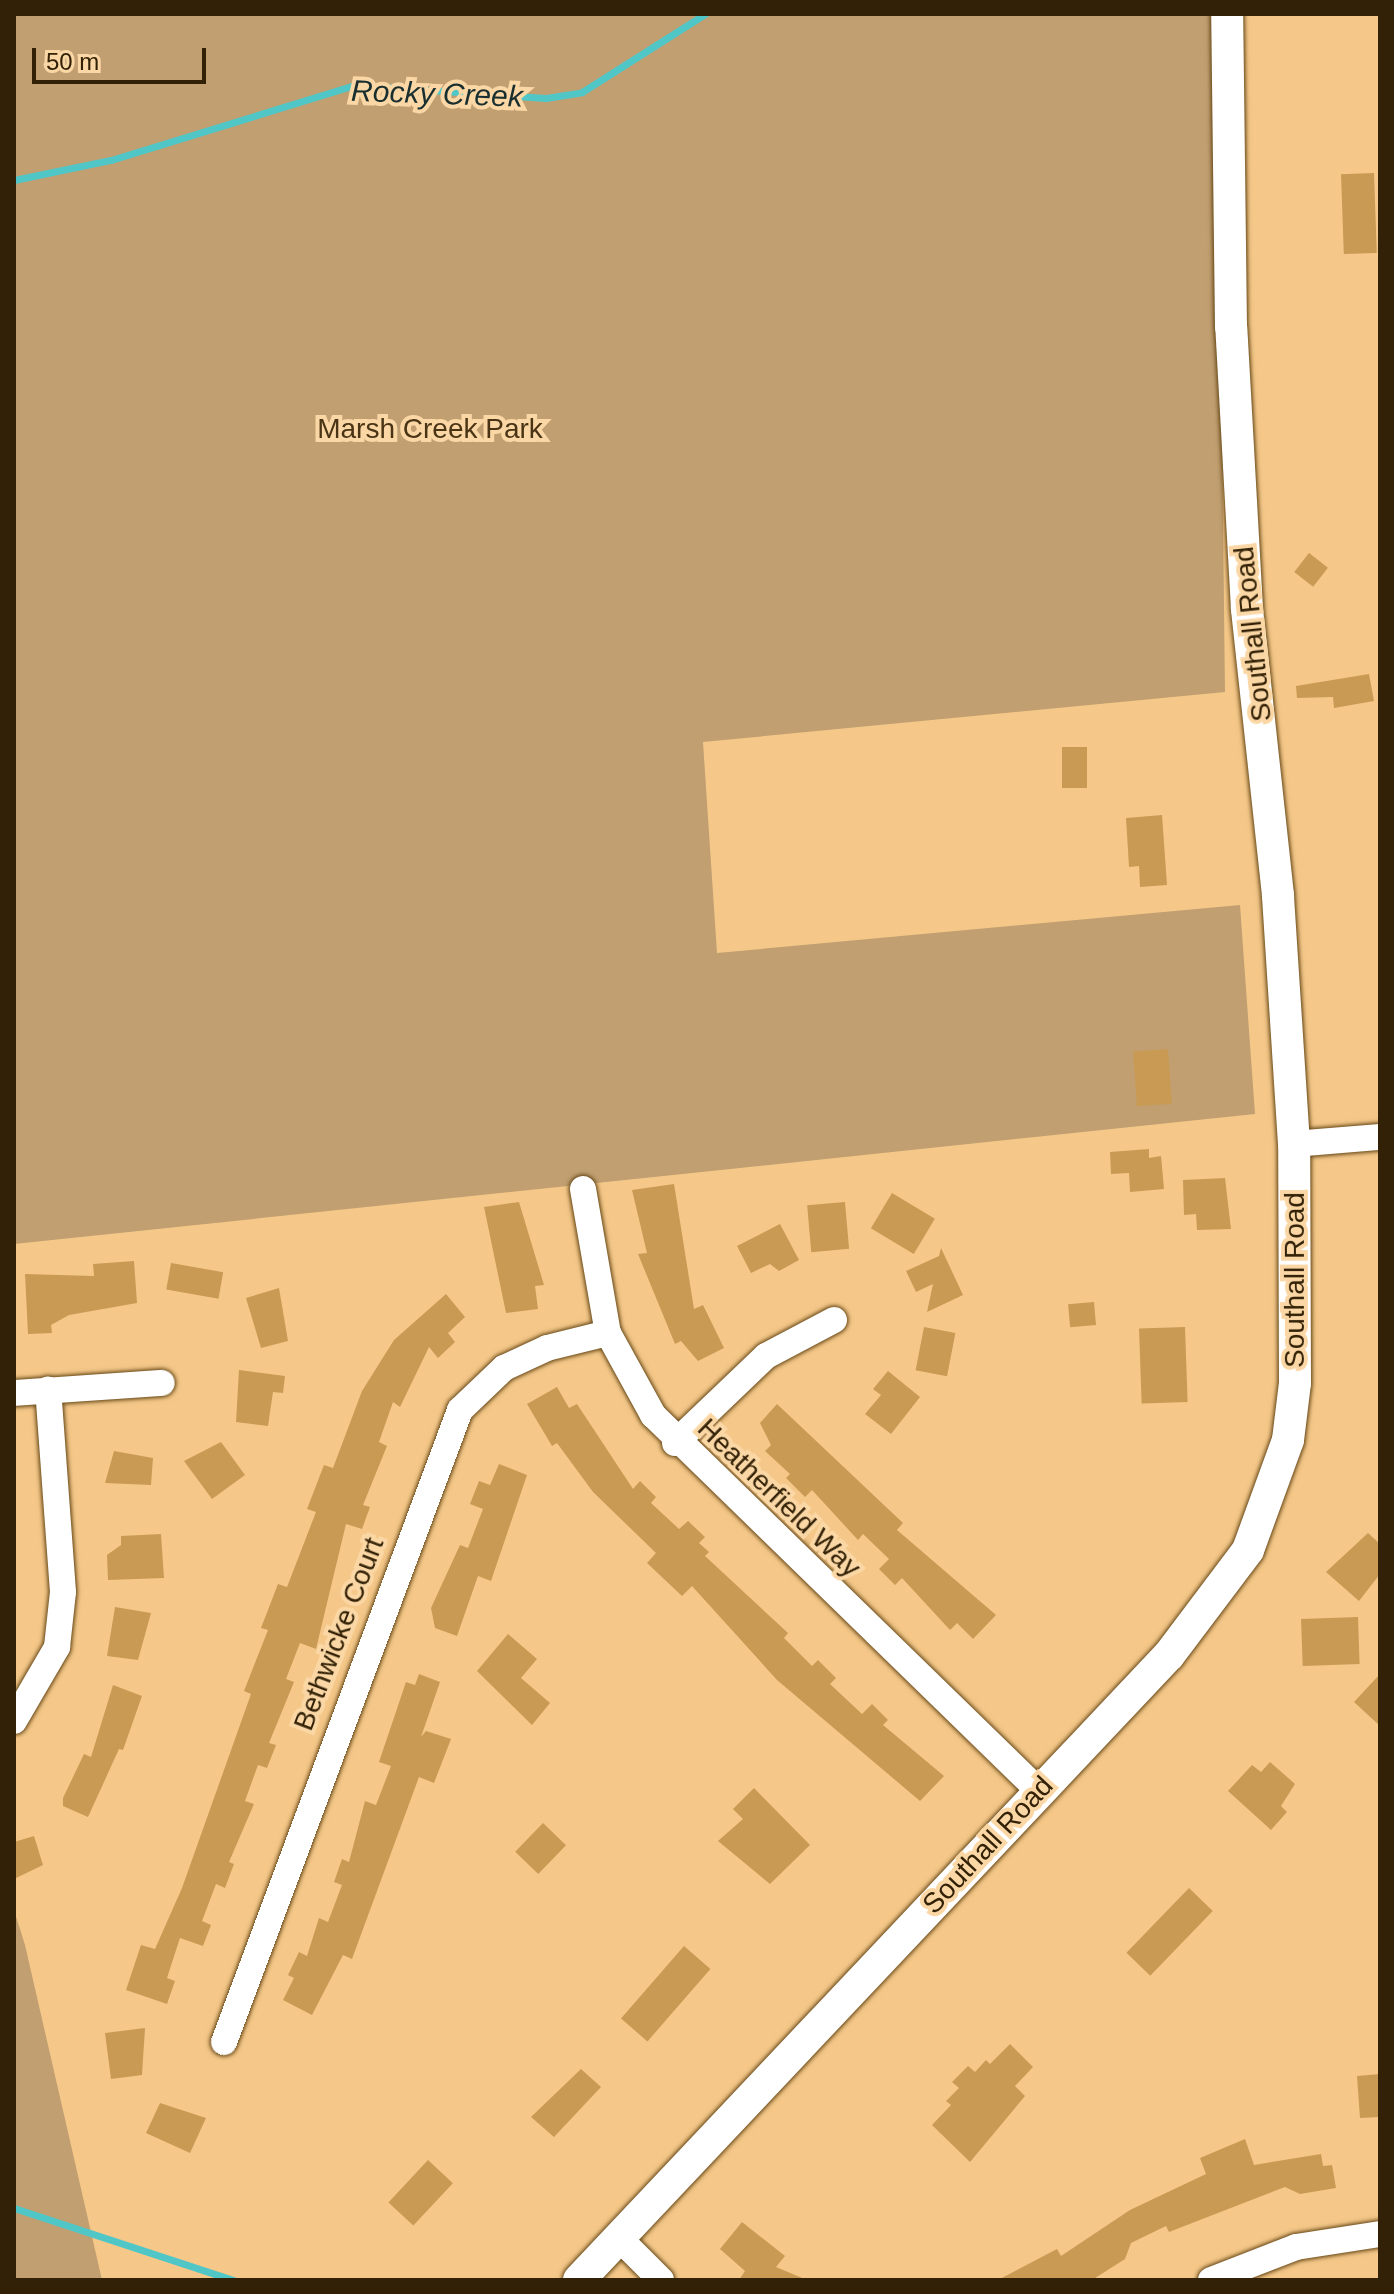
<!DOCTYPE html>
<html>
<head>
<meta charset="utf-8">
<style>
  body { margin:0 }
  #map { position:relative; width:1394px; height:2294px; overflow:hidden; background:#f5c889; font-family:Helvetica,sans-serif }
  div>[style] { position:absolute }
  .green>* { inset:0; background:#c19f71 }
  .stream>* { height:7px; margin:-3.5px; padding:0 3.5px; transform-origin:3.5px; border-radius:3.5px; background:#51c6c6 }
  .building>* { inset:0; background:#c99a54; transform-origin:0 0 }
  .roads { filter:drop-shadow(0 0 2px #674817) drop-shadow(0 0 2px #674817) }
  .minor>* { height:26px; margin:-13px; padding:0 13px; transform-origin:13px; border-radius:13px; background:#fff }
  .tertiary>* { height:32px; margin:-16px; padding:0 16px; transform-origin:16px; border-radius:16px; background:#fff }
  span { translate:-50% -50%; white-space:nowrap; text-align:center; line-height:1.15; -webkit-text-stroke:8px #fbd7a5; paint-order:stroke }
  .park-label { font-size:28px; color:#493516 }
  .street-label { font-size:28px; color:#322106 }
  .water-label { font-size:30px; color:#192e2e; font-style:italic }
  .frame { position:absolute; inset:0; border:16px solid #322106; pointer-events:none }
  .scale { position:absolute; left:32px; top:48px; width:174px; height:36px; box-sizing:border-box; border:4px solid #322106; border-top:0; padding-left:10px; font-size:24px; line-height:28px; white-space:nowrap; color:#322106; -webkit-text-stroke:6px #fbd7a5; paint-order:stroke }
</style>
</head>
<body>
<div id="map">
  <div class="green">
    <div style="clip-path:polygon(14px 14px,1217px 14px,1225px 692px,703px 742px,717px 953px,1240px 905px,1255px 1114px,14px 1244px)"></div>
    <div style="clip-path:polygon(14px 1910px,25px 1945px,102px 2280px,14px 2280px)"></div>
  </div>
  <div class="stream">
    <div style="left:14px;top:180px;width:99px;rotate:-11.7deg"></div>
    <div style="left:111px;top:160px;width:255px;rotate:-17.1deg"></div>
    <div style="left:355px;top:85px;width:191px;rotate:3.9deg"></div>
    <div style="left:546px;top:98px;width:36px;rotate:-9deg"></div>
    <div style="left:582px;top:92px;width:146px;rotate:-32.4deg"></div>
    <div style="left:14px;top:2208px;width:231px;rotate:18.2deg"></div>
  </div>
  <div class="building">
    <div style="left:1374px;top:173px;width:80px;height:33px;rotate:88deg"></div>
    <div style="left:1309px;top:553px;width:24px;height:24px;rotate:38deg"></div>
    <div style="clip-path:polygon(1369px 674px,1374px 701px,1334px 708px,1333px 697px,1297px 698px,1296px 686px)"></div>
    <div style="left:1062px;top:747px;width:25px;height:41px"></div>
    <div style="clip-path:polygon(1162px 815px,1167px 885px,1140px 887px,1139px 866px,1129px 867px,1126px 818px)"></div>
    <div style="left:1168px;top:1049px;width:55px;height:35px;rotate:86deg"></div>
    <div style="clip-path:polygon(1149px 1149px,1149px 1158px,1161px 1156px,1164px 1189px,1130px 1192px,1129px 1173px,1111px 1174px,1110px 1152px)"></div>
    <div style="clip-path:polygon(1225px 1178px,1231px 1229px,1197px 1230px,1196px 1214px,1184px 1215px,1183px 1180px)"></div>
    <div style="clip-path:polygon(674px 1184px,694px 1309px,703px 1305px,724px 1348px,698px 1361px,681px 1341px,675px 1344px,638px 1254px,647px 1253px,632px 1190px)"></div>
    <div style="left:892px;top:1193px;width:50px;height:41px;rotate:31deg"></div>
    <div style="clip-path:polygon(519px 1202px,544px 1285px,535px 1286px,538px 1309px,506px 1313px,484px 1207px)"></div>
    <div style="left:845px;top:1202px;width:47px;height:38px;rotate:85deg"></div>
    <div style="clip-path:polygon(780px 1224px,799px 1260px,779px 1271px,770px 1264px,751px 1273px,737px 1246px)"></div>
    <div style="clip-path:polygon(941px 1248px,963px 1295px,927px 1312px,933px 1284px,916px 1292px,906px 1271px,939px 1256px)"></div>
    <div style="clip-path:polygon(134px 1261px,137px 1303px,69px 1315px,51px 1325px,52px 1333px,28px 1334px,25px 1274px,94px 1276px,93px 1264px)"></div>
    <div style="left:171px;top:1263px;width:53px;height:27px;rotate:10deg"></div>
    <div style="clip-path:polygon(279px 1288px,288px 1341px,261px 1348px,246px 1298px)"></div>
    <div style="clip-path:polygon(446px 1294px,465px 1317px,448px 1333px,455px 1342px,438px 1358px,429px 1347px,400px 1407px,393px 1402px,379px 1442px,387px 1446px,363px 1505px,370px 1507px,362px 1529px,346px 1524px,316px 1649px,300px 1643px,286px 1679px,294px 1682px,269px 1743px,276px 1745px,267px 1768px,258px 1765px,245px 1801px,254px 1804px,229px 1862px,234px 1864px,225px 1888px,216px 1884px,202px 1921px,211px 1925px,203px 1946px,180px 1938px,167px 1978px,175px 1981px,167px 2004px,126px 1990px,141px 1945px,155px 1949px,182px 1888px,251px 1694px,244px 1691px,268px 1630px,261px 1628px,278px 1584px,287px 1587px,316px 1512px,307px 1509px,324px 1465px,333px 1468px,362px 1391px,394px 1340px)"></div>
    <div style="left:1094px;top:1302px;width:23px;height:26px;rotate:85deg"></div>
    <div style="left:924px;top:1327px;width:32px;height:44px;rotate:11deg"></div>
    <div style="left:1185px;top:1327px;width:75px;height:46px;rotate:88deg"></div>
    <div style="clip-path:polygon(239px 1370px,285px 1376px,283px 1393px,273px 1392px,268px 1426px,236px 1422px)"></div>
    <div style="clip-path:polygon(888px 1371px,920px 1397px,891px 1434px,865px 1414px,881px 1395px,873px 1389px)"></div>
    <div style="clip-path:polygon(557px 1387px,569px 1408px,577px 1404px,633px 1489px,640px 1481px,656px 1497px,651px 1503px,679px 1529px,688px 1521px,705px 1537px,699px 1543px,709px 1552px,705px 1556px,788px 1633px,784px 1638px,812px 1666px,818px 1660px,836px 1678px,830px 1684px,862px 1714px,872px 1704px,888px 1720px,883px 1725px,944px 1776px,920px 1801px,777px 1680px,692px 1586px,682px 1596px,647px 1563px,656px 1553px,593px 1492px,557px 1443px,552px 1446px,527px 1404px)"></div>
    <div style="clip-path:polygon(777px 1404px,903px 1523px,897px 1530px,996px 1615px,973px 1639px,957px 1623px,950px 1630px,902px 1578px,895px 1585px,879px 1569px,889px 1559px,863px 1534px,858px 1540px,812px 1490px,805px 1497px,786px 1478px,790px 1474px,765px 1451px,771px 1445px,760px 1423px)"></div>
    <div style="clip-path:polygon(221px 1442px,245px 1475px,212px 1499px,184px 1461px)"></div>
    <div style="clip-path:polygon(114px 1451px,153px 1458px,151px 1485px,105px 1483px)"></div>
    <div style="clip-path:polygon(499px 1464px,527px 1475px,491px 1581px,478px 1576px,457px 1636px,435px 1628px,431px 1608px,460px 1545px,468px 1548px,483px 1509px,470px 1504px,479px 1481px,490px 1485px)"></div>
    <div style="clip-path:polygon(1368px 1533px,1380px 1544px,1380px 1574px,1359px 1601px,1326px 1572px)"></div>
    <div style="clip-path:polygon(161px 1534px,164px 1578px,108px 1580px,107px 1555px,121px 1545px,121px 1536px)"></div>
    <div style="clip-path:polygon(115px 1607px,151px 1613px,138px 1660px,107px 1656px)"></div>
    <div style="left:1358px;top:1617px;width:47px;height:57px;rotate:88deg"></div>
    <div style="clip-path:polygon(508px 1634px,537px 1659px,521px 1678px,550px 1703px,532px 1725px,477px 1671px)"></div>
    <div style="clip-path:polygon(419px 1674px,440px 1682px,421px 1737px,426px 1731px,451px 1739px,434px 1783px,419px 1777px,352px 1959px,343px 1955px,312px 2015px,283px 2000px,294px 1978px,288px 1975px,299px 1952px,307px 1956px,319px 1918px,328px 1922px,342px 1885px,334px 1882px,342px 1859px,349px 1862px,365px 1801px,376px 1805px,391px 1766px,379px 1762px,406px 1682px,415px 1685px)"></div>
    <div style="clip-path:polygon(1380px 1674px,1380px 1726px,1354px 1702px)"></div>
    <div style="clip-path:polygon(113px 1685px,142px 1696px,123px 1750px,119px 1749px,88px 1817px,63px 1806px,63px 1798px,84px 1754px,91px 1757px)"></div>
    <div style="clip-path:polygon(1270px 1762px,1295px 1784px,1281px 1806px,1287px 1812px,1271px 1830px,1228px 1791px,1252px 1765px,1261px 1772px)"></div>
    <div style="clip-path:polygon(754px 1788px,810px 1845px,770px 1884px,718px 1841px,743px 1819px,733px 1809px)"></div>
    <div style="left:543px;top:1823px;width:32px;height:40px;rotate:44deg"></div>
    <div style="clip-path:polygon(34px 1836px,43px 1865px,14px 1879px,14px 1842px)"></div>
    <div style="left:1189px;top:1888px;width:33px;height:90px;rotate:44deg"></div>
    <div style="left:684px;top:1946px;width:35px;height:96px;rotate:41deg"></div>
    <div style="clip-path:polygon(145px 2028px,142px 2075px,111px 2079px,105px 2033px)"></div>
    <div style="clip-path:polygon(1010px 2044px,1033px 2067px,1015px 2086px,1025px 2096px,970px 2162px,932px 2125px,951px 2105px,946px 2101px,959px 2088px,952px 2082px,968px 2066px,975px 2072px,986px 2060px,990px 2064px)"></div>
    <div style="clip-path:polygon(581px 2069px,601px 2087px,554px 2137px,531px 2117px)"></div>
    <div style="clip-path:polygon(1380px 2074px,1380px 2117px,1360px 2118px,1357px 2076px)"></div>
    <div style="clip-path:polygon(160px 2103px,206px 2118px,190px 2153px,146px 2133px)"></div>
    <div style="clip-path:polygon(1245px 2139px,1254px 2165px,1321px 2154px,1323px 2166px,1332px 2165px,1336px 2188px,1300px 2194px,1285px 2187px,1169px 2232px,1166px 2226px,1131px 2243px,1125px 2259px,1092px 2280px,998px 2280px,1057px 2249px,1061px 2256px,1130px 2210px,1206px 2174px,1200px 2158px)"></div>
    <div style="left:428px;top:2160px;width:34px;height:58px;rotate:43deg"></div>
    <div style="clip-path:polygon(742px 2222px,785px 2256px,776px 2267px,807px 2280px,739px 2280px,745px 2271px,720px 2249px)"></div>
  </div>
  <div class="roads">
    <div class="minor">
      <div style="left:1294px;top:1144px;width:86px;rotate:-4.7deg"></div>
      <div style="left:583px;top:1189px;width:146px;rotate:80.2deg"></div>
      <div style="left:608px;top:1333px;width:94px;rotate:61.2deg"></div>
      <div style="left:653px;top:1415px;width:539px;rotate:44.25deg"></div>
      <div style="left:14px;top:1393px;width:148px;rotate:-3.9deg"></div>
      <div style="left:675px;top:1443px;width:126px;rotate:-43.7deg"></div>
      <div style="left:766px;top:1356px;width:77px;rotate:-27.9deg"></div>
      <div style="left:14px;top:1721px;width:86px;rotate:-59.8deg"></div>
      <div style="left:57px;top:1647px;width:55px;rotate:-83.8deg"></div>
      <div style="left:63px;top:1592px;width:203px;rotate:-94.2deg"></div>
      <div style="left:224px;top:2042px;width:675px;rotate:-69.52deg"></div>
      <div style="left:460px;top:1410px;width:61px;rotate:-43.7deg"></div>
      <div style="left:504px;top:1368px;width:47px;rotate:-24.9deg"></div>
      <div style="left:547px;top:1348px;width:63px;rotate:-13.8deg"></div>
      <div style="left:620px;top:2239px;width:58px;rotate:45deg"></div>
      <div style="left:1211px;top:2280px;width:91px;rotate:-21.2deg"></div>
      <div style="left:1296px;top:2247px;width:85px;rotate:-8.8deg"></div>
    </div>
    <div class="tertiary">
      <div style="left:579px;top:2280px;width:859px;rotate:-46.65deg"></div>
      <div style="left:1169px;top:1655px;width:131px;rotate:-53deg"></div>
      <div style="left:1248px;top:1550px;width:117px;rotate:-70deg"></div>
      <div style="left:1288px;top:1440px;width:57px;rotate:-83deg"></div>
      <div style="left:1295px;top:1383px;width:239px;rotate:-90.2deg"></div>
      <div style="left:1294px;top:1144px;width:250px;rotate:-93.7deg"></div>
      <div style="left:1278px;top:895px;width:288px;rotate:-96.2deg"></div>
      <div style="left:1247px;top:609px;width:282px;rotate:-93.2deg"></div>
      <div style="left:1231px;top:327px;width:313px;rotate:-90.7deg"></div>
    </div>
  </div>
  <div class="park-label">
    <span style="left:430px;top:429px">Marsh Creek Park</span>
  </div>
  <div class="street-label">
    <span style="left:1253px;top:634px;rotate:-96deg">Southall Road</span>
    <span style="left:1295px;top:1280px;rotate:-90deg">Southall Road</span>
    <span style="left:779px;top:1498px;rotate:44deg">Heatherfield Way</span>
    <span style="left:339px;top:1634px;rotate:-69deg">Bethwicke Court</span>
    <span style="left:988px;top:1845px;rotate:-47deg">Southall Road</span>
  </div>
  <div class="water-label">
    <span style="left:437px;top:94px;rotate:2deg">Rocky Creek</span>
  </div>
  <div class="frame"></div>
  <div class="scale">50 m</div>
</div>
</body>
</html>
